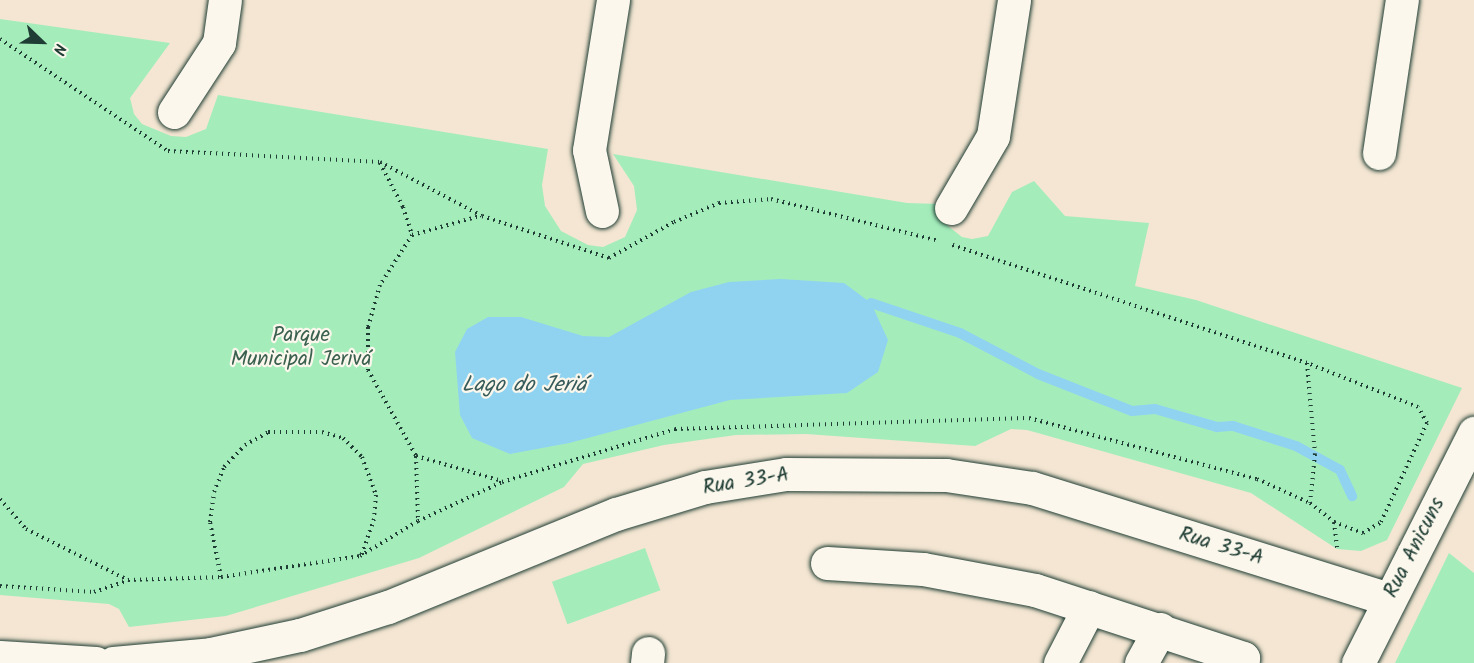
<!DOCTYPE html>
<html>
<head>
<meta charset="utf-8">
<style>
  body { margin:0 }
  #map { position:relative; width:1474px; height:663px; overflow:hidden; background:#f4e6d2; font-family:Kalam,sans-serif }
  div>[style] { position:absolute }
  .green>* { inset:0; background:#a4edbb; transform-origin:0 0 }
  .water>* { inset:0; background:#90d3f1 }
  .stream>* { height:10px; margin:-5px; padding:0 5px; transform-origin:5px; border-radius:5px; background:#90d3f1 }
  .path>* { height:4px; margin-top:-2px; transform-origin:0; background:repeating-linear-gradient(90deg,#1f3d34 0 1.5px,transparent 0 6px) }
  .roads { filter:drop-shadow(0 0 2px #1f3d34) drop-shadow(0 0 2px #1f3d34) }
  .minor>* { height:33px; margin:-16.5px; padding:0 16.5px; transform-origin:16.5px; border-radius:16.5px; background:#fbf7ec }
  span { translate:-50% -50%; white-space:nowrap; text-align:center; line-height:1.15; -webkit-text-stroke:4.5px #fbf7ec; paint-order:stroke }
  .park-label { font-size:21px; color:#3a604f }
  .street-label { font-size:21px; color:#1f3d34 }
  .water-label { font-size:22px; color:#365b5a; font-style:italic }
  .north { position:absolute; left:12px; top:12px; width:60px; height:60px; -webkit-text-stroke:4px #fbf7ec; paint-order:stroke; rotate:113deg; font-size:16px; font-weight:700; line-height:24px; text-align:center; color:#1f3d34 }
  .north::after { content:''; display:block; margin:auto; width:21px; height:27px; background:#1f3d34; clip-path:polygon(50% 0,100% 100%,50% 72%,0 100%) }
</style>
</head>
<body>
<div id="map">
  <div class="green">
    <div style="clip-path:polygon(0 19px,170px 43px,130px 98px,134px 114px,142px 124px,171px 136px,186px 137px,206px 129px,218px 95px,548px 149px,542px 185px,545px 206px,561px 231px,588px 245px,603px 247px,625px 237px,637px 210px,634px 186px,613px 154px,907px 203px,939px 204px,943px 222px,962px 237px,972px 239px,988px 236px,1012px 192px,1034px 181px,1065px 216px,1149px 223px,1135px 286px,1196px 300px,1462px 388px,1387px 540px,1361px 551px,1337px 549px,1251px 493px,1027px 430px,1011px 429px,975px 446px,806px 434px,736px 435px,664px 445px,583px 464px,564px 487px,419px 558px,226px 616px,129px 627px,119px 609px,109px 604px,0 595px)"></div>
    <div style="left:645px;top:548px;width:45px;height:99px;rotate:70deg"></div>
    <div style="clip-path:polygon(1449px 553px,1474px 573px,1474px 663px,1395px 663px)"></div>
  </div>
  <div class="water">
    <div style="clip-path:polygon(781px 279px,844px 283px,871px 303px,888px 340px,878px 372px,847px 393px,730px 400px,569px 443px,510px 454px,472px 438px,460px 415px,455px 352px,467px 329px,488px 317px,521px 317px,583px 336px,609px 337px,691px 292px,729px 282px)"></div>
  </div>
  <div class="stream">
    <div style="left:871px;top:303px;width:94px;rotate:18.6deg"></div>
    <div style="left:960px;top:333px;width:88px;rotate:27.7deg"></div>
    <div style="left:1038px;top:374px;width:101px;rotate:21.5deg"></div>
    <div style="left:1132px;top:411px;width:23px;rotate:-5deg"></div>
    <div style="left:1155px;top:409px;width:65px;rotate:16.2deg"></div>
    <div style="left:1217px;top:427px;width:16px;rotate:-4deg"></div>
    <div style="left:1233px;top:426px;width:66px;rotate:17.6deg"></div>
    <div style="left:1296px;top:446px;width:50px;rotate:28.6deg"></div>
    <div style="left:1340px;top:470px;width:29px;rotate:65deg"></div>
  </div>
  <div class="path">
    <div style="left:0;top:39px;width:202px;rotate:33.7deg"></div>
    <div style="left:168px;top:151px;width:212px;rotate:3deg"></div>
    <div style="left:380px;top:162px;width:115px;rotate:27.9deg"></div>
    <div style="left:482px;top:216px;width:134px;rotate:18.3deg"></div>
    <div style="left:609px;top:258px;width:74px;rotate:-29deg"></div>
    <div style="left:674px;top:222px;width:49px;rotate:-22.9deg"></div>
    <div style="left:719px;top:203px;width:52px;rotate:-4.4deg"></div>
    <div style="left:771px;top:199px;width:170px;rotate:14deg"></div>
    <div style="left:380px;top:163px;width:50px;rotate:62.4deg"></div>
    <div style="left:403px;top:207px;width:29px;rotate:72deg"></div>
    <div style="left:412px;top:235px;width:59px;rotate:122.6deg"></div>
    <div style="left:380px;top:285px;width:44px;rotate:105.9deg"></div>
    <div style="left:368px;top:327px;width:43px;rotate:90deg"></div>
    <div style="left:368px;top:370px;width:98px;rotate:60.8deg"></div>
    <div style="left:416px;top:456px;width:90px;rotate:16.2deg"></div>
    <div style="left:412px;top:235px;width:71px;rotate:-15.6deg"></div>
    <div style="left:1307px;top:363px;width:91px;rotate:85deg"></div>
    <div style="left:1315px;top:454px;width:49px;rotate:95.8deg"></div>
    <div style="left:416px;top:456px;width:65px;rotate:88.2deg"></div>
    <div style="left:0;top:499px;width:40px;rotate:49deg"></div>
    <div style="left:26px;top:529px;width:114px;rotate:26.6deg"></div>
    <div style="left:128px;top:580px;width:93px;rotate:-1.8deg"></div>
    <div style="left:221px;top:577px;width:141px;rotate:-8.6deg"></div>
    <div style="left:360px;top:556px;width:68px;rotate:-31.1deg"></div>
    <div style="left:418px;top:521px;width:93px;rotate:-24.9deg"></div>
    <div style="left:502px;top:482px;width:181px;rotate:-17deg"></div>
    <div style="left:675px;top:429px;width:354px;rotate:-1.8deg"></div>
    <div style="left:1029px;top:418px;width:236px;rotate:15deg"></div>
    <div style="left:1257px;top:479px;width:58px;rotate:24.4deg"></div>
    <div style="left:1310px;top:503px;width:31px;rotate:38deg"></div>
    <div style="left:1334px;top:522px;width:31px;rotate:21deg"></div>
    <div style="left:1363px;top:533px;width:21px;rotate:-31deg"></div>
    <div style="left:1381px;top:522px;width:109px;rotate:-65.1deg"></div>
    <div style="left:1427px;top:423px;width:18px;rotate:-119deg"></div>
    <div style="left:1418px;top:407px;width:119px;rotate:-158.4deg"></div>
    <div style="left:1307px;top:363px;width:377px;rotate:-161.6deg"></div>
    <div style="left:1334px;top:522px;width:26px;rotate:83deg"></div>
    <div style="left:221px;top:577px;width:56px;rotate:-101.3deg"></div>
    <div style="left:210px;top:522px;width:30px;rotate:-82deg"></div>
    <div style="left:214px;top:492px;width:27px;rotate:-68deg"></div>
    <div style="left:224px;top:467px;width:30px;rotate:-46deg"></div>
    <div style="left:245px;top:445px;width:26px;rotate:-29deg"></div>
    <div style="left:268px;top:432px;width:54px"></div>
    <div style="left:322px;top:432px;width:22px;rotate:16deg"></div>
    <div style="left:343px;top:438px;width:27px;rotate:45deg"></div>
    <div style="left:362px;top:457px;width:40px;rotate:69.8deg"></div>
    <div style="left:376px;top:495px;width:24px;rotate:95deg"></div>
    <div style="left:374px;top:519px;width:39px;rotate:109deg"></div>
    <div style="left:0;top:586px;width:94px;rotate:3.7deg"></div>
    <div style="left:94px;top:592px;width:36px;rotate:-19deg"></div>
  </div>
  <div class="roads">
    <div class="minor">
      <div style="left:174px;top:112px;width:82px;rotate:-56.9deg"></div>
      <div style="left:219px;top:43px;width:43px;rotate:-82.1deg"></div>
      <div style="left:1379px;top:153px;width:155px;rotate:-81.5deg"></div>
      <div style="left:951px;top:208px;width:83px;rotate:-59.7deg"></div>
      <div style="left:993px;top:136px;width:138px;rotate:-81.2deg"></div>
      <div style="left:602px;top:211px;width:62px;rotate:-102deg"></div>
      <div style="left:589px;top:150px;width:152px;rotate:-80.9deg"></div>
      <div style="left:827px;top:563px;width:96px;rotate:3.6deg"></div>
      <div style="left:923px;top:569px;width:114px;rotate:10.6deg"></div>
      <div style="left:1035px;top:590px;width:219px;rotate:18.1deg"></div>
      <div style="left:1243px;top:658px;width:6px;rotate:121deg"></div>
      <div style="left:0;top:657px;width:96px;rotate:3.6deg"></div>
      <div style="left:113px;top:663px;width:98px;rotate:-5.2deg"></div>
      <div style="left:211px;top:654px;width:91px;rotate:-12.1deg"></div>
      <div style="left:300px;top:635px;width:92px;rotate:-17.7deg"></div>
      <div style="left:388px;top:607px;width:246px;rotate:-22.2deg"></div>
      <div style="left:616px;top:514px;width:93px;rotate:-16.9deg"></div>
      <div style="left:705px;top:487px;width:82px;rotate:-9.1deg"></div>
      <div style="left:786px;top:474px;width:160px;rotate:0.4deg"></div>
      <div style="left:946px;top:475px;width:87px;rotate:8.6deg"></div>
      <div style="left:1032px;top:488px;width:374px;rotate:17.3deg"></div>
      <div style="left:647px;top:663px;width:10px;rotate:-84deg"></div>
      <div style="left:1060px;top:663px;width:63px;rotate:-62.6deg"></div>
      <div style="left:1141px;top:663px;width:39px;rotate:-61deg"></div>
      <div style="left:1358px;top:663px;width:258px;rotate:-63.2deg"></div>
    </div>
  </div>
  <div class="park-label">
    <span style="left:301px;top:348px">Parque<br>Municipal Jerivá</span>
  </div>
  <div class="street-label">
    <span style="left:746px;top:482px;rotate:-9deg">Rua 33-A</span>
    <span style="left:1221px;top:547px;rotate:17deg">Rua 33-A</span>
    <span style="left:1415px;top:548px;rotate:-63deg">Rua Anicuns</span>
  </div>
  <div class="water-label">
    <span style="left:524px;top:386px">Lago do Jeriá</span>
  </div>
  <div class="north">N</div>
</div>
</body>
</html>
